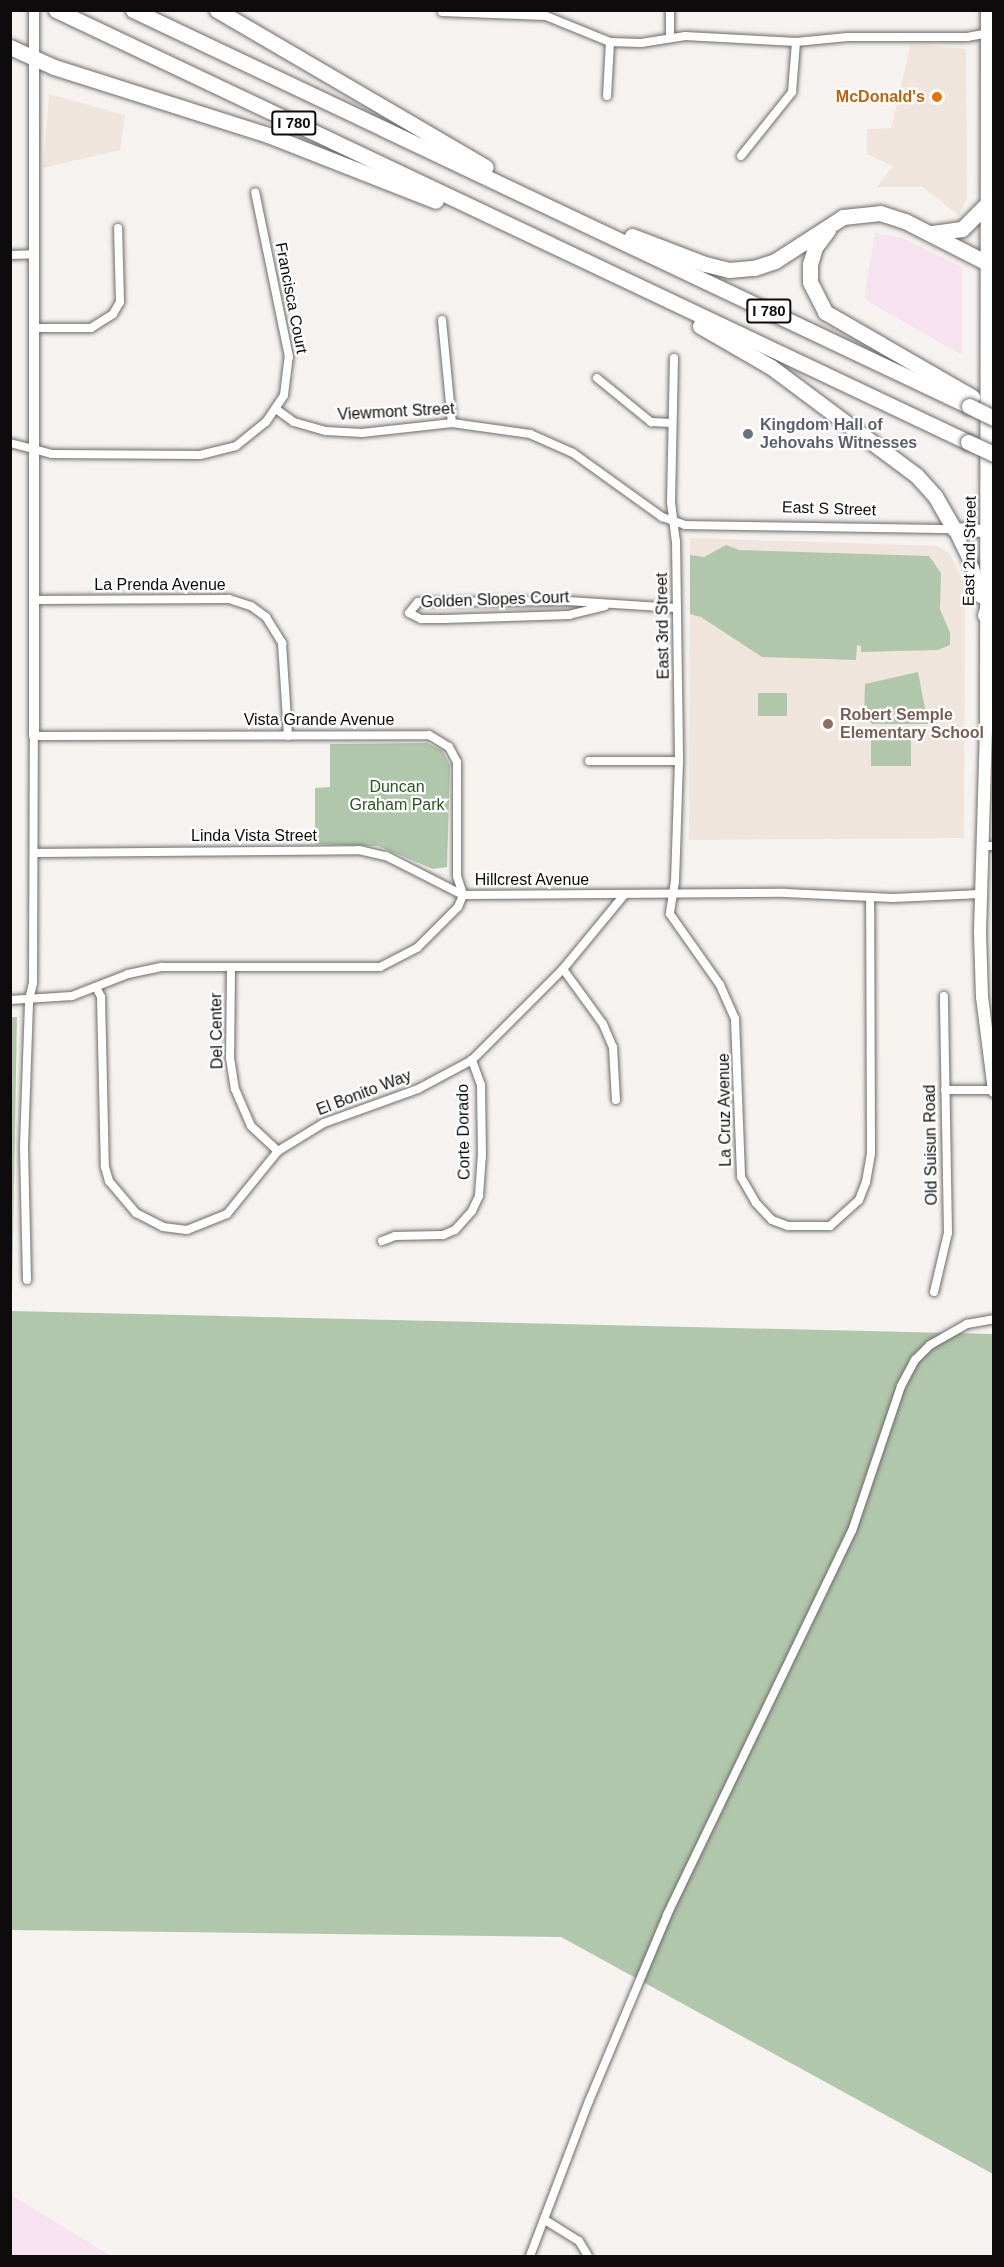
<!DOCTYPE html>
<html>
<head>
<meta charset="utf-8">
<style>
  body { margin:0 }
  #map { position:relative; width:1004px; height:2267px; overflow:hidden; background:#f6f2ef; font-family:Helvetica,sans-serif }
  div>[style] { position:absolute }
  .built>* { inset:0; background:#efe5dd }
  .industrial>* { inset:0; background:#f7e2f0 }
  .green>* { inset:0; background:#b1c7ac; transform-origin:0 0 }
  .roads { filter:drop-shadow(0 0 2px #6f6c69) drop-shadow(0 0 2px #6f6c69) }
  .minor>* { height:8px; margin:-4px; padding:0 4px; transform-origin:4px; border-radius:4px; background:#fff }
  .tertiary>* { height:10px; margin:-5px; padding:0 5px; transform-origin:5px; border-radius:5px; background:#fff }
  .secondary>* { height:12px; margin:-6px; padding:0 6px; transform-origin:6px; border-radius:6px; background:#fff }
  .motorway>* { height:15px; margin:-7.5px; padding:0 7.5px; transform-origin:7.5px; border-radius:7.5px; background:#fff }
  .bridges { filter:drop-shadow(0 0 2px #6f6c69) drop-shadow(0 0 2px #6f6c69) }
  .motorway-bridge>* { height:15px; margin:-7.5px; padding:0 7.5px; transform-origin:7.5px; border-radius:7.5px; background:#fff }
  .dots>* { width:16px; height:16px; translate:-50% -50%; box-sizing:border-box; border:3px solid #fff; border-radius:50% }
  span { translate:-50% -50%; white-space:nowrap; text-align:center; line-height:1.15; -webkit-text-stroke:4.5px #fff; paint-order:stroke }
  .shield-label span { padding:2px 4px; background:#fff; border:2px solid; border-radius:4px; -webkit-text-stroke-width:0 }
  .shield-label { font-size:15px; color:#0d0b0b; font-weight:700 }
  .food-label { font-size:16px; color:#c56008; font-weight:700 }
  .right { translate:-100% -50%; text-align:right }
  .street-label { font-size:16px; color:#0d0b0b }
  .worship-label { font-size:16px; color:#5b616d; font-weight:700 }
  .left { translate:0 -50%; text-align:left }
  .education-label { font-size:16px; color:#785e54; font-weight:700 }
  .park-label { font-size:16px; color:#28551e }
  .frame { position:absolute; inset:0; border:12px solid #0d0b0b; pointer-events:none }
</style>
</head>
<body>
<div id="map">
  <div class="built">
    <div style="clip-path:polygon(911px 44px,966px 49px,967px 198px,959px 216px,923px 187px,877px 187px,893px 166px,867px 154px,867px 129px,891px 128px)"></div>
    <div style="clip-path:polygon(49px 94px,125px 115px,120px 150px,43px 168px)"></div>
    <div style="clip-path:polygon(690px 538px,937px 546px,949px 553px,965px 583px,964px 838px,689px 840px)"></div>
  </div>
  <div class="industrial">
    <div style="clip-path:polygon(875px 233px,902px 238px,962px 267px,962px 355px,864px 299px)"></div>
    <div style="clip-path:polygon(10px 2195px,11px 2195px,111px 2256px,11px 2256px)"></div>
  </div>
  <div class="green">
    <div style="clip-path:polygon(726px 545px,739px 550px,929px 556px,941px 573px,940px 609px,950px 633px,950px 645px,938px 650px,861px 652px,861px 646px,857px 645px,856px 660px,762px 657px,701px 617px,690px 614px,690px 555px,704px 557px)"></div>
    <div style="clip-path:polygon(918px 672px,928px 724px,872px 724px,864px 713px,865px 684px)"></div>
    <div style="left:758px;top:693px;width:29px;height:23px"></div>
    <div style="left:871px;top:738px;width:40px;height:28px"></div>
    <div style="clip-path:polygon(427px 743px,442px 750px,450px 765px,447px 867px,433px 869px,378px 846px,315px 844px,315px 788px,330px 787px,330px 744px)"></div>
    <div style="clip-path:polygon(11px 1017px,17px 1017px,12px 1295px,10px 1295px)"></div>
    <div style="clip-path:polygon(11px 1311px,993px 1334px,993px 2174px,561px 1937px,11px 1930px)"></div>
  </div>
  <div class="roads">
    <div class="minor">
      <div style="left:442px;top:12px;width:104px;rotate:2.2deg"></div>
      <div style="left:546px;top:16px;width:69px;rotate:22.1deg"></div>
      <div style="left:610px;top:42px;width:31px;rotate:2deg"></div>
      <div style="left:641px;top:43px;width:45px;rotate:-9deg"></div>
      <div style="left:685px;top:36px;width:111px;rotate:3.1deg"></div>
      <div style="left:796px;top:42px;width:52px;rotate:-5.5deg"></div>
      <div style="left:848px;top:37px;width:119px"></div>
      <div style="left:967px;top:37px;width:27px;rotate:-10deg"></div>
      <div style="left:670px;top:37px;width:27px;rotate:-90deg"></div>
      <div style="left:607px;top:96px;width:54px;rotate:-86.8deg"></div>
      <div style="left:741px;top:156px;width:82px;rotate:-51.4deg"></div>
      <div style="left:792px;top:92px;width:50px;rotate:-85.4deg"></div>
      <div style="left:10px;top:255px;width:23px;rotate:-2deg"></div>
      <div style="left:442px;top:320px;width:103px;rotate:84.5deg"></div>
      <div style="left:36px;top:328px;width:55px"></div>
      <div style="left:91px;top:328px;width:26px;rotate:-32deg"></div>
      <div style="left:113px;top:314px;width:14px;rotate:-60deg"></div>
      <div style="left:120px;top:302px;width:74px;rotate:-91.5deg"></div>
      <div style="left:674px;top:358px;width:144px;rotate:91.2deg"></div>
      <div style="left:671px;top:502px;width:39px;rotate:83deg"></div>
      <div style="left:676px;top:541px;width:220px;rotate:89.2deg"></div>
      <div style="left:679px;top:761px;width:120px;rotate:91.9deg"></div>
      <div style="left:675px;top:881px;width:33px;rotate:99deg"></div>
      <div style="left:670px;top:914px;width:87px;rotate:54.8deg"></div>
      <div style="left:720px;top:985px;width:37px;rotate:66deg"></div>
      <div style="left:735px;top:1019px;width:158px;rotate:87.8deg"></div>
      <div style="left:741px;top:1177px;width:30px;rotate:60deg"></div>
      <div style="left:756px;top:1203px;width:23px;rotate:47deg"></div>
      <div style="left:772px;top:1220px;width:17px;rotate:21deg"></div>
      <div style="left:788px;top:1226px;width:42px"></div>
      <div style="left:830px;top:1226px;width:39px;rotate:-42deg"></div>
      <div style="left:859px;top:1200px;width:19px;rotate:-69deg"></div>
      <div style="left:866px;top:1182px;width:29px;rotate:-80deg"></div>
      <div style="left:871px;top:1153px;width:256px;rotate:-90.2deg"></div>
      <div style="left:597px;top:378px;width:70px;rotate:39.2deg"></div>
      <div style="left:651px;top:422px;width:20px;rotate:3deg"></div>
      <div style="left:276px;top:409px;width:22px;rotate:36deg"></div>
      <div style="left:294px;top:422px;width:33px;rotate:16deg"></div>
      <div style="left:326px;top:431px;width:36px;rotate:3deg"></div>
      <div style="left:362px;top:433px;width:91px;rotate:-6.3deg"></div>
      <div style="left:452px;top:423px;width:79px;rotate:8deg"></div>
      <div style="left:530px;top:434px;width:47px;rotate:23.8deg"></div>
      <div style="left:573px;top:453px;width:110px;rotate:35.7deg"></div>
      <div style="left:662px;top:517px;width:24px;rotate:19deg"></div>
      <div style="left:685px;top:525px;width:269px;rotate:0.9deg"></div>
      <div style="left:10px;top:443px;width:43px;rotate:14.7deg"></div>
      <div style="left:52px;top:454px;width:148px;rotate:0.4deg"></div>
      <div style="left:200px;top:455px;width:37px;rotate:-14deg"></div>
      <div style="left:236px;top:446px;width:38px;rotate:-39deg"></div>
      <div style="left:266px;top:422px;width:32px;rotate:-56deg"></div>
      <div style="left:284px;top:395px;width:38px;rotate:-83deg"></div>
      <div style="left:289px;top:357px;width:168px;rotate:-101.6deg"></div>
      <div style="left:33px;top:600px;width:196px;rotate:-0.3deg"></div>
      <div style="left:229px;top:599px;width:23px;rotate:18deg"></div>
      <div style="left:251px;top:606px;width:19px;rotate:36deg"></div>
      <div style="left:266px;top:617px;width:31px;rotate:58deg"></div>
      <div style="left:282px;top:643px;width:93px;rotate:86.3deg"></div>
      <div style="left:605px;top:606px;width:36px;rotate:166deg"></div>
      <div style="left:570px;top:615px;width:126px;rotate:178.2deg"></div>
      <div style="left:444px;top:619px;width:23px;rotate:180deg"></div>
      <div style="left:421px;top:619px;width:13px;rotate:-153deg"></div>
      <div style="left:409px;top:613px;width:14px;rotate:-51deg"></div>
      <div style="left:418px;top:602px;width:150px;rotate:-0.4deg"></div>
      <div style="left:568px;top:601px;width:109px;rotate:3.7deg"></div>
      <div style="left:589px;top:761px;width:90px"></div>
      <div style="left:983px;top:846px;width:11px"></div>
      <div style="left:35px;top:853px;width:324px;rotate:-0.5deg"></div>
      <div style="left:359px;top:850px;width:28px;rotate:13deg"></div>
      <div style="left:386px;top:856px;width:86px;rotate:26.9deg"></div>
      <div style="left:231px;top:968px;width:90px;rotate:90.6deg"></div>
      <div style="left:230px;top:1058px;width:31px;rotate:81deg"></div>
      <div style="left:235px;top:1089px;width:40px;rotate:66.6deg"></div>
      <div style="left:251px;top:1126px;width:37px;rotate:43deg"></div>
      <div style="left:563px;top:969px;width:68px;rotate:54deg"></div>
      <div style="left:603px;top:1024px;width:25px;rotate:67deg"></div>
      <div style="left:613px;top:1047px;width:53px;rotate:86.8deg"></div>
      <div style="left:97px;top:989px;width:9px;rotate:63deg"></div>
      <div style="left:101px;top:997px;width:170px;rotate:88.7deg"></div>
      <div style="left:105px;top:1167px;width:15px;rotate:74deg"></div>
      <div style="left:109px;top:1181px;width:42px;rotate:49.8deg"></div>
      <div style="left:136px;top:1213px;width:30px;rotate:27deg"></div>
      <div style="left:163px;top:1227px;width:24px;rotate:7deg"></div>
      <div style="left:187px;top:1230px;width:43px;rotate:-21.8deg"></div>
      <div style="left:227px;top:1214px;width:81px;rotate:-51deg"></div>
      <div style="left:278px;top:1151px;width:54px;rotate:-31.3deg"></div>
      <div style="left:324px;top:1123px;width:100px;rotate:-19.9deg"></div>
      <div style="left:418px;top:1089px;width:61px;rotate:-28.2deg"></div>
      <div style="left:472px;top:1060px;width:129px;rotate:-45deg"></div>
      <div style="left:563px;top:969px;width:96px;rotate:-50.5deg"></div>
      <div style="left:10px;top:1000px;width:62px;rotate:-3.7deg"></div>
      <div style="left:72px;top:996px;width:60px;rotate:-21.4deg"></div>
      <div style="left:128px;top:974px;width:35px;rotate:-12deg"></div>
      <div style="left:162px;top:967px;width:218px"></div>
      <div style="left:380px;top:967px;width:42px;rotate:-27.2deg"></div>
      <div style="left:417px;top:948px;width:58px;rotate:-45deg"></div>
      <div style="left:458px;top:907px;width:13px;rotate:-67deg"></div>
      <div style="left:463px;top:895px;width:322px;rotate:-0.4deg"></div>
      <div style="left:785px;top:893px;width:108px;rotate:2.7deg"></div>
      <div style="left:893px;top:898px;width:87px;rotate:-2.6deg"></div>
      <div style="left:945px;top:1090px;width:49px"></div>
      <div style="left:382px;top:1241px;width:14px;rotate:-21deg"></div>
      <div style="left:395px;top:1236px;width:48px;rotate:-1.2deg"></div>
      <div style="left:443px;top:1235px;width:13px;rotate:-23deg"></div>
      <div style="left:455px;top:1230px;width:25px;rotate:-48deg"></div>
      <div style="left:472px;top:1211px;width:17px;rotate:-65deg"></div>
      <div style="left:479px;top:1196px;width:39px;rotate:-86deg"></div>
      <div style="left:482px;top:1157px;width:72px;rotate:-90.8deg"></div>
      <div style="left:481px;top:1085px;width:27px;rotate:-110deg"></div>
      <div style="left:27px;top:1280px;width:134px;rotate:-91.3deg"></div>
      <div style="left:24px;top:1146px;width:146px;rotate:-88deg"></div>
      <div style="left:29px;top:1000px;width:17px;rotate:-77deg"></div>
      <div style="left:33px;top:983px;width:247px;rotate:-89.8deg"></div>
      <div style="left:34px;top:736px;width:395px;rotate:-0.1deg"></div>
      <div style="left:429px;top:735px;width:23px;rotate:31deg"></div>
      <div style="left:449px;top:747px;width:17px;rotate:62deg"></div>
      <div style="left:457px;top:762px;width:114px;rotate:90deg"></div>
      <div style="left:457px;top:876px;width:20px;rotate:72deg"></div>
      <div style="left:934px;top:1292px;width:61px;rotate:-76.7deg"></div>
      <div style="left:948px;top:1233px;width:237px;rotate:-91deg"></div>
      <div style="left:545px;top:2220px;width:40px;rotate:32deg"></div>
      <div style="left:579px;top:2241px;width:17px;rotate:59deg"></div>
      <div style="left:530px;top:2256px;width:166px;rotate:-69.2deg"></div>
      <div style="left:589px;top:2101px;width:202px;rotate:-67.2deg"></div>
      <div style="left:667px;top:1915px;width:426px;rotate:-64.3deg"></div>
      <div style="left:852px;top:1531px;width:153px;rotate:-71.3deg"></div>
      <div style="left:901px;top:1386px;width:30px;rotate:-62deg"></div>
      <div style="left:915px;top:1360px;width:21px;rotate:-45deg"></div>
      <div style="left:930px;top:1345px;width:43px;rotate:-29.6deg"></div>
      <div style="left:967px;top:1324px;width:27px;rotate:-10deg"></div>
    </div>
    <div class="tertiary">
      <div style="left:34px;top:10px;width:726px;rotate:90deg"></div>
    </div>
    <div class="secondary">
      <div style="left:987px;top:10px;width:719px;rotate:90.08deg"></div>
      <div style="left:986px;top:729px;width:204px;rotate:91.7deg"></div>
      <div style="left:980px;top:933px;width:64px;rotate:88.2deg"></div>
      <div style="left:982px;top:997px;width:95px;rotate:82.7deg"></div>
      <div style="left:954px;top:529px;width:43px;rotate:64deg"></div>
      <div style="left:973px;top:568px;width:30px;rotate:75deg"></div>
      <div style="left:954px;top:529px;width:32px;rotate:4deg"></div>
    </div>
    <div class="motorway">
      <div style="left:56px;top:10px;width:1009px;rotate:25.35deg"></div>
      <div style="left:133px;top:10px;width:925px;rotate:25.35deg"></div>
      <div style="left:217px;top:10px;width:311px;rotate:30.3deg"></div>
      <div style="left:10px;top:47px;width:48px;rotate:24.4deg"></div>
      <div style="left:54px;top:67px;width:225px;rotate:17.6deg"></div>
      <div style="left:268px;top:135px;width:180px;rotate:21.4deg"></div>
      <div style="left:828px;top:230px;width:21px;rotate:127deg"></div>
      <div style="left:815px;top:247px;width:18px;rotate:106deg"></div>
      <div style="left:810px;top:264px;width:18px;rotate:90deg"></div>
      <div style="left:810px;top:282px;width:34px;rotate:63deg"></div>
      <div style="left:825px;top:312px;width:170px;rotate:30deg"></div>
      <div style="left:933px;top:233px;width:29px;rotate:-8deg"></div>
      <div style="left:962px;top:229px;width:33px;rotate:-45deg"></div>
      <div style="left:632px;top:236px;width:78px;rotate:21deg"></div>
      <div style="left:705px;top:264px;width:25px;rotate:14deg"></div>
      <div style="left:729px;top:270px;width:25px;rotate:-5deg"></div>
      <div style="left:754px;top:268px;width:22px;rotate:-18deg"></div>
      <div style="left:775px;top:261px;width:81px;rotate:-32.9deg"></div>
      <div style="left:843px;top:217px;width:37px;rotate:-6deg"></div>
      <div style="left:880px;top:213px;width:26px;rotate:18deg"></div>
      <div style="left:905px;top:221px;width:92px;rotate:27.1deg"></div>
      <div style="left:700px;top:326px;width:82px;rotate:30deg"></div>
      <div style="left:771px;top:367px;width:181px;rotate:36.7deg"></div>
      <div style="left:916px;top:475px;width:28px;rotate:48deg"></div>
      <div style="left:935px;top:496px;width:38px;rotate:60deg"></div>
      <div style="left:986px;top:531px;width:8px;rotate:-7deg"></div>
      <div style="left:985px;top:615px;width:28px;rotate:-71deg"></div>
    </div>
  </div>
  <div class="bridges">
    <div class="motorway-bridge">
      <div style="left:969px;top:406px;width:28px;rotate:26deg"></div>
      <div style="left:968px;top:442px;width:29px;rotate:25deg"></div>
    </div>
  </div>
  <div class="dots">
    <div style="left:937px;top:97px;background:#e8710a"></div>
    <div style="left:748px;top:434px;background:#6b7280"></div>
    <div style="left:828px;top:724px;background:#8d6e63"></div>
  </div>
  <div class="shield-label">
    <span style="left:294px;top:123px">I 780</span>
    <span style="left:769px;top:311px">I 780</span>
  </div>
  <div class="food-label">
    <span class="right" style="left:925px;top:97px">McDonald's</span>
  </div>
  <div class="street-label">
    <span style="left:291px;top:298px;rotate:79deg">Francisca Court</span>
    <span style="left:396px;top:412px;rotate:-3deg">Viewmont Street</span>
    <span style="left:829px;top:509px;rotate:2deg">East S Street</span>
    <span style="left:970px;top:551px;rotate:-89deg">East 2nd Street</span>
    <span style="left:160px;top:585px">La Prenda Avenue</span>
    <span style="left:495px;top:600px;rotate:-2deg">Golden Slopes Court</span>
    <span style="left:663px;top:626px;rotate:-91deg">East 3rd Street</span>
    <span style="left:319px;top:720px">Vista Grande Avenue</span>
    <span style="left:254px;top:836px">Linda Vista Street</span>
    <span style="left:532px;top:880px">Hillcrest Avenue</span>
    <span style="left:217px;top:1031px;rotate:-91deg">Del Center</span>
    <span style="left:364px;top:1093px;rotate:-21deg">El Bonito Way</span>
    <span style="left:725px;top:1110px;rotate:-91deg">La Cruz Avenue</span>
    <span style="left:464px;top:1132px;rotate:-91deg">Corte Dorado</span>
    <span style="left:931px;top:1145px;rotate:-91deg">Old Suisun Road</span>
  </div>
  <div class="worship-label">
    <span class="left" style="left:760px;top:434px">Kingdom Hall of<br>Jehovahs Witnesses</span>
  </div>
  <div class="education-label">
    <span class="left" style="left:840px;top:724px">Robert Semple<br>Elementary School</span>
  </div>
  <div class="park-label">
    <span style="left:397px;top:796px">Duncan<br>Graham Park</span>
  </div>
  <div class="frame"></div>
</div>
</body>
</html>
